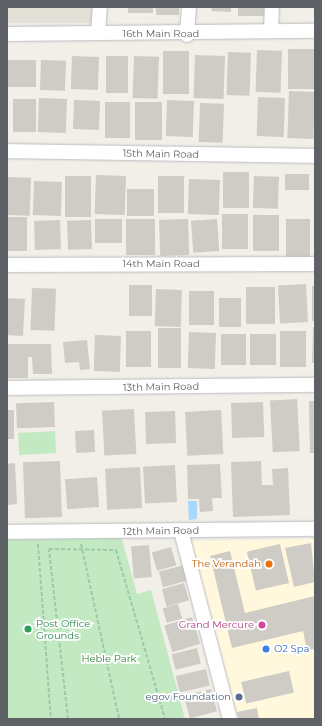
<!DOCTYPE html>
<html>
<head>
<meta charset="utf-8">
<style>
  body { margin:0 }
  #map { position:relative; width:322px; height:726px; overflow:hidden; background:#f1efe7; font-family:Montserrat,sans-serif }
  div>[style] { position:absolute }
  .commercial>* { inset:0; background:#fff8dd }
  .education>* { inset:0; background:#e3e1d7; transform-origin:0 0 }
  .green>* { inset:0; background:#c3e9c3; transform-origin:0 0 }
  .water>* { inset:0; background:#a8d7ff }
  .building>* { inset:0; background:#ceccc5; transform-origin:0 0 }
  .path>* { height:2px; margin-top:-1px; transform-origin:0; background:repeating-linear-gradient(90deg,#9bcaa9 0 4px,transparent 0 6px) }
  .roads { filter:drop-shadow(0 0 1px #b9bcc0) drop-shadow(0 0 1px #b9bcc0) }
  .street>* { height:14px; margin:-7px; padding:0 7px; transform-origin:7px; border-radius:7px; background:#fff }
  .dots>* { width:11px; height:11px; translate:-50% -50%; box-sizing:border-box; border:2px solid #fff; border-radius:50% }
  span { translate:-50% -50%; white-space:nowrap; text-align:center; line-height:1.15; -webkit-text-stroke:3.5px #fff; paint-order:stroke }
  .street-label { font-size:10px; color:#5e6267 }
  .food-label { font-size:10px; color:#c56008 }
  .right { translate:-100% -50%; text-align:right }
  .leisure-label { font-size:10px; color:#27864d }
  .left { translate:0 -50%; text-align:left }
  .hotel-label { font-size:10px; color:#b23c85 }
  .shop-label { font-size:10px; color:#366cbe }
  .park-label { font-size:10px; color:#318237 }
  .service-label { font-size:10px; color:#4e5e75 }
  .frame { position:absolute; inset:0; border:8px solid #5e6267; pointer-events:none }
</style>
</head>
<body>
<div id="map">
  <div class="commercial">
    <div style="clip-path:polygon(315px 539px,315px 719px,234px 719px,188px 541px)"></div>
  </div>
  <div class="education">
    <div style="left:7px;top:7px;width:87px;height:16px"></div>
  </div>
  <div class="green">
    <div style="left:55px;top:431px;width:22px;height:37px;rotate:87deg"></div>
    <div style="clip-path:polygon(121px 536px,137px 594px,151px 590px,185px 719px,7px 719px,7px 539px)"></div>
  </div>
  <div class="water">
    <div style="clip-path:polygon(188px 501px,197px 501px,197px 519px,189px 520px)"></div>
  </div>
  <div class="building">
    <div style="left:128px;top:7px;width:25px;height:6px"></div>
    <div style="left:156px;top:7px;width:23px;height:8px"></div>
    <div style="clip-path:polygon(212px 7px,231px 7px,231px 12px,211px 11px)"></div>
    <div style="left:238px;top:7px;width:28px;height:9px"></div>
    <div style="left:288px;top:49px;width:27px;height:40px"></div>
    <div style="left:257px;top:50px;width:25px;height:42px;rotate:2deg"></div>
    <div style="left:163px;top:51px;width:26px;height:43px"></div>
    <div style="left:228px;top:52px;width:23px;height:43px;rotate:2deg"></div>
    <div style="left:195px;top:55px;width:30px;height:43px;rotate:2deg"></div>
    <div style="left:72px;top:56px;width:27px;height:33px;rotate:2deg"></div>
    <div style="left:106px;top:56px;width:22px;height:37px"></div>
    <div style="left:134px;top:56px;width:25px;height:42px;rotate:2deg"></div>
    <div style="left:7px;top:60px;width:29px;height:27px"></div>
    <div style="left:41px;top:60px;width:25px;height:30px;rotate:2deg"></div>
    <div style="left:289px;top:91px;width:26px;height:47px;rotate:2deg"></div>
    <div style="left:258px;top:97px;width:27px;height:39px;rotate:2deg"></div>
    <div style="left:39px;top:98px;width:28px;height:34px;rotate:2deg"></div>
    <div style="left:13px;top:99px;width:23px;height:33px"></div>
    <div style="left:74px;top:100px;width:26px;height:29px;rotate:2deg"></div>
    <div style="left:167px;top:100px;width:27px;height:36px;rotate:2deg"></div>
    <div style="left:105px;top:102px;width:25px;height:36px"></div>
    <div style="left:135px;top:102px;width:27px;height:38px"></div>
    <div style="left:200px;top:103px;width:24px;height:39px;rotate:2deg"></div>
    <div style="left:223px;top:172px;width:26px;height:36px"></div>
    <div style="left:285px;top:174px;width:24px;height:16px"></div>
    <div style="left:96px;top:175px;width:30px;height:39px;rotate:2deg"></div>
    <div style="left:65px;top:176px;width:26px;height:41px"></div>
    <div style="left:158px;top:176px;width:26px;height:37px"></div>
    <div style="left:254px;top:176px;width:25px;height:32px;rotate:2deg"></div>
    <div style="left:7px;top:177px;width:24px;height:38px;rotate:2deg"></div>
    <div style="left:189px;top:179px;width:31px;height:35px;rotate:2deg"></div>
    <div style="left:34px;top:181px;width:28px;height:34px;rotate:2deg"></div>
    <div style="left:127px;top:189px;width:27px;height:27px"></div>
    <div style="left:248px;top:214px;width:35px;height:26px;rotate:90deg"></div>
    <div style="left:253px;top:215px;width:26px;height:36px"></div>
    <div style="left:7px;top:217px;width:20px;height:34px"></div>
    <div style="left:95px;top:219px;width:27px;height:24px"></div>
    <div style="left:126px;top:219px;width:29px;height:36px"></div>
    <div style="left:188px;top:219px;width:36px;height:29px;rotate:88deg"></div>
    <div style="left:217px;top:219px;width:32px;height:26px;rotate:86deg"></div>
    <div style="left:286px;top:219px;width:24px;height:39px"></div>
    <div style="left:60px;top:220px;width:29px;height:26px;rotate:88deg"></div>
    <div style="left:91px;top:220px;width:29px;height:24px;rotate:88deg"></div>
    <div style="left:306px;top:284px;width:38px;height:28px;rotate:87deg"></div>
    <div style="left:129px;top:285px;width:23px;height:31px"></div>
    <div style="left:312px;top:286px;width:3px;height:35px"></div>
    <div style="left:246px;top:287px;width:29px;height:37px"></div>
    <div style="left:32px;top:288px;width:24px;height:42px;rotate:2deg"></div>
    <div style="left:156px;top:289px;width:26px;height:37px;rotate:2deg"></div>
    <div style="left:189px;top:291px;width:25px;height:34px"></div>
    <div style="left:7px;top:298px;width:18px;height:37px;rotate:3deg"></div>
    <div style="left:219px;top:298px;width:22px;height:29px"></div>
    <div style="clip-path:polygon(313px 327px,315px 327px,315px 363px,312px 363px)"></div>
    <div style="left:158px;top:328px;width:23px;height:40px"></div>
    <div style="left:126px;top:331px;width:25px;height:36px"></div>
    <div style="left:280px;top:331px;width:26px;height:36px"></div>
    <div style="left:189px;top:332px;width:27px;height:36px;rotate:2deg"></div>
    <div style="left:221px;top:334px;width:25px;height:31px"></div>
    <div style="left:250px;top:334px;width:26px;height:31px"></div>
    <div style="left:95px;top:335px;width:26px;height:36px;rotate:2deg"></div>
    <div style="clip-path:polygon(87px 340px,90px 369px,80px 370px,79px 362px,65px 363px,63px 342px)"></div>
    <div style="clip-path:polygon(7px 344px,51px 344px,52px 374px,33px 374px,32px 357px,28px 357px,28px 378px,7px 378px)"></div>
    <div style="left:297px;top:399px;width:52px;height:27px;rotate:87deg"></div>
    <div style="clip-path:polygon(309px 401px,315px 401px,315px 453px,310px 453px)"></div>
    <div style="left:54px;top:402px;width:25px;height:38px;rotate:88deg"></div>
    <div style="left:263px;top:402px;width:35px;height:32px;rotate:88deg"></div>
    <div style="left:134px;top:409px;width:45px;height:32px;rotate:87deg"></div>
    <div style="left:7px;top:410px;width:7px;height:29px"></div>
    <div style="left:221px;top:410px;width:44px;height:36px;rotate:87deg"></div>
    <div style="left:175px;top:411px;width:32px;height:30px;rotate:88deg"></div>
    <div style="left:94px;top:430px;width:22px;height:19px;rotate:87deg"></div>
    <div style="left:60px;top:461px;width:56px;height:37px;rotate:88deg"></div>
    <div style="clip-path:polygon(261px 461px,262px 485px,273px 485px,272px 469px,288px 468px,290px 515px,233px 517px,231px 462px)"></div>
    <div style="clip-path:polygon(15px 463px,17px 504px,7px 505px,7px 464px)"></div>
    <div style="clip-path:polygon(220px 464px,222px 498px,212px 498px,213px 511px,200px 512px,199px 499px,188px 499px,187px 465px)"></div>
    <div style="left:175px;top:465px;width:37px;height:32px;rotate:87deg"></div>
    <div style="left:140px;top:467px;width:41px;height:35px;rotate:87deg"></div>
    <div style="left:97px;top:477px;width:30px;height:32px;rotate:86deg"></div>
    <div style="clip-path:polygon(311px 543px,315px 582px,294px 587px,285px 548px)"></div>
    <div style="left:280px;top:544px;width:40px;height:34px;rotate:77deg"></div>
    <div style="left:149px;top:545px;width:32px;height:18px;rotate:85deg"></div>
    <div style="left:171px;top:547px;width:19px;height:20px;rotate:74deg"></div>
    <div style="clip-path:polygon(230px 551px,245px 613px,315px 596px,315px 649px,307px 650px,303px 631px,232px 648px,210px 556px)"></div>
    <div style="left:184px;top:565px;width:16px;height:26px;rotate:75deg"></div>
    <div style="left:184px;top:583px;width:18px;height:23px;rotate:74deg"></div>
    <div style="left:178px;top:604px;width:15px;height:16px;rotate:74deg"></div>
    <div style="left:192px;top:617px;width:28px;height:29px;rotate:73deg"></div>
    <div style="left:197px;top:648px;width:16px;height:26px;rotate:76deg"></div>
    <div style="left:206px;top:669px;width:17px;height:31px;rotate:77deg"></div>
    <div style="left:289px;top:671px;width:22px;height:49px;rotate:77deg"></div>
    <div style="left:211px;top:689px;width:23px;height:28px;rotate:75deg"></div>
    <div style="clip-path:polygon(257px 708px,259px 719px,239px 719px,237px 712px)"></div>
  </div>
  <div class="path">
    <div style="left:38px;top:544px;width:175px;rotate:85.8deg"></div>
    <div style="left:81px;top:544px;width:179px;rotate:77.7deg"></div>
    <div style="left:68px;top:719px;width:171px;rotate:-96.4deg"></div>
    <div style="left:49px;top:549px;width:67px;rotate:0.9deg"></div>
    <div style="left:116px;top:550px;width:176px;rotate:73.8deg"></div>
  </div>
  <div class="roads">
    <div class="street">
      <div style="left:271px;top:31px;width:24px;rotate:-88deg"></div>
      <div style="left:98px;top:33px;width:26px;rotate:-86deg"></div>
      <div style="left:7px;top:34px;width:308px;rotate:-0.6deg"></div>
      <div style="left:187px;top:35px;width:28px;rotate:-86deg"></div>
      <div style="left:7px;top:151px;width:308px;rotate:0.9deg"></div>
      <div style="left:7px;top:265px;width:308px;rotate:-0.2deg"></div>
      <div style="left:7px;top:388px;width:308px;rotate:-0.6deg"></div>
      <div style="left:181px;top:531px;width:194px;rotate:75.4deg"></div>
      <div style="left:7px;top:532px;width:308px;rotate:-0.6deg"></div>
    </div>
  </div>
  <div class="dots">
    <div style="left:269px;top:564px;background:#e8710a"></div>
    <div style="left:262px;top:625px;background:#d1479c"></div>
    <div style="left:28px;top:629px;background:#2e9e5b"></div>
    <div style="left:266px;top:649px;background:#3f7fe0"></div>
    <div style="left:239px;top:697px;background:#5c6f8a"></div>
  </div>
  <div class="street-label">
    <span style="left:161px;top:34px">16th Main Road</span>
    <span style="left:161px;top:154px;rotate:1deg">15th Main Road</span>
    <span style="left:161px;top:264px">14th Main Road</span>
    <span style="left:161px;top:387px;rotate:-1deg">13th Main Road</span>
    <span style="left:161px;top:531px;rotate:-1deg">12th Main Road</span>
  </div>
  <div class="food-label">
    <span class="right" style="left:261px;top:564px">The Verandah</span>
  </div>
  <div class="leisure-label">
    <span class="left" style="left:36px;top:629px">Post Office<br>Grounds</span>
  </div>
  <div class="hotel-label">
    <span class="right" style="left:254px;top:625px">Grand Mercure</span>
  </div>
  <div class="shop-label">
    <span class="left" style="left:274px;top:649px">O2 Spa</span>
  </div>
  <div class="park-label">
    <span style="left:109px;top:659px">Heble Park</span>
  </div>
  <div class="service-label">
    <span class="right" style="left:231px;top:697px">egov Foundation</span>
  </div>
  <div class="frame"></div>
</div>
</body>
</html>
